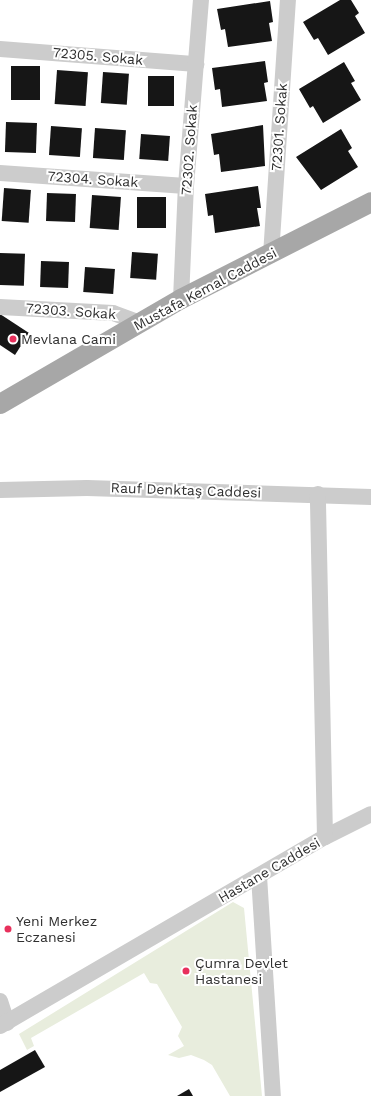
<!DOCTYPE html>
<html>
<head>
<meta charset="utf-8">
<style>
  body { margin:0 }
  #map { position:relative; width:371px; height:1096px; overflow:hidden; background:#fff; font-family:"Work Sans",sans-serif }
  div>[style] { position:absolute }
  .green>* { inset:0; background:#e8eddd }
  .building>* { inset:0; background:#161616; transform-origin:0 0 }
  .minor>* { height:16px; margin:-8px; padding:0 8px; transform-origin:8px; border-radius:8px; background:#ccc }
  .major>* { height:20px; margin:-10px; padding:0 10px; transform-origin:10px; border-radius:10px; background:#a7a7a7 }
  .dots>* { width:11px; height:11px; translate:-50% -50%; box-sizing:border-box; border:2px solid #fff; border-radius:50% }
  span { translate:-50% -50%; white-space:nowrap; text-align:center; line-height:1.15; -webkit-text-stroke:4px #fff; paint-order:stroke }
  .street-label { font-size:14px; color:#2f2f2f }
  .poi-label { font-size:14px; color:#2f2f2f }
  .left { translate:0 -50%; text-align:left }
</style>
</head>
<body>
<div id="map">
  <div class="green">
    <div style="clip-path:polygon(233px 902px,244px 908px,262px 1096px,230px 1096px,212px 1065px,204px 1060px,191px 1055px,179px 1058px,168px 1055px,184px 1046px,178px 1036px,182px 1027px,157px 984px,150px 983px,144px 973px,31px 1038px,34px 1046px,27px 1050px,19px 1034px)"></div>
  </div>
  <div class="building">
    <div style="clip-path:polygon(340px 0,351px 0,359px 13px,355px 16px,365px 33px,328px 55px,318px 38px,314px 40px,303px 22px)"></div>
    <div style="clip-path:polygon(270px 1px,273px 22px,269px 23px,272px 41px,228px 47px,225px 29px,221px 30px,217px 9px)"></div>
    <div style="clip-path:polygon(265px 61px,268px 82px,264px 83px,267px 101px,222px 107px,220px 89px,215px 90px,212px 68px)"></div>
    <div style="clip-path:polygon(344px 62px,355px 81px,351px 83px,361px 100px,323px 123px,313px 106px,310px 108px,299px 89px)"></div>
    <div style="left:11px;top:66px;width:29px;height:34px"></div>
    <div style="left:57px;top:70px;width:31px;height:34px;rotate:4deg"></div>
    <div style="left:103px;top:72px;width:26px;height:31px;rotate:4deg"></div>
    <div style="left:148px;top:76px;width:26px;height:30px"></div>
    <div style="left:6px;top:122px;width:31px;height:30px;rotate:2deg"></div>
    <div style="clip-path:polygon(263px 125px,265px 166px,221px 172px,219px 154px,214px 155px,211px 134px)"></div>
    <div style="left:51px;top:126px;width:31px;height:29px;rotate:4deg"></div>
    <div style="left:95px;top:128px;width:31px;height:30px;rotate:4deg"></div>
    <div style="clip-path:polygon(341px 129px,352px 148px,348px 151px,358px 167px,321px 190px,296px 157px)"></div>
    <div style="left:141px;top:134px;width:29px;height:25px;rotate:4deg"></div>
    <div style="clip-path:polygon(258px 186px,261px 208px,257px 208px,260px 226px,215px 233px,213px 215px,208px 216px,205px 194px)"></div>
    <div style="left:4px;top:188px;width:27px;height:33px;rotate:4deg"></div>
    <div style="left:47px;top:193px;width:29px;height:28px;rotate:2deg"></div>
    <div style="left:92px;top:195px;width:29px;height:33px;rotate:4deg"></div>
    <div style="left:137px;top:197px;width:29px;height:31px"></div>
    <div style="left:132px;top:252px;width:26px;height:26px;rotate:4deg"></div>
    <div style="left:0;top:253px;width:25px;height:32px;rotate:2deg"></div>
    <div style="left:41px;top:261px;width:28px;height:26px;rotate:2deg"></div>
    <div style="left:85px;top:267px;width:30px;height:25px;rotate:4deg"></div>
    <div style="clip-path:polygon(0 314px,29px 333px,15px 355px,0 345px)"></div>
    <div style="clip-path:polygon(35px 1050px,45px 1067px,0 1092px,0 1070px)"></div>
    <div style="clip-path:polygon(189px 1089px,193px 1096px,177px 1096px)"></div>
  </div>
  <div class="minor">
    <div style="left:0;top:49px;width:197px;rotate:4.4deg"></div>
    <div style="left:0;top:173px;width:186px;rotate:4deg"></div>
    <div style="left:271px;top:255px;width:256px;rotate:-86.2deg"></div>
    <div style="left:181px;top:299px;width:113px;rotate:-87.5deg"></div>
    <div style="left:186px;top:186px;width:187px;rotate:-85.4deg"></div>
    <div style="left:0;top:307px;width:113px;rotate:3deg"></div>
    <div style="left:113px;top:313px;width:29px;rotate:20deg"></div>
    <div style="left:0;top:490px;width:87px;rotate:-1.3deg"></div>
    <div style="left:87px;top:488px;width:284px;rotate:1.8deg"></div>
    <div style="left:325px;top:837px;width:51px;rotate:-26.6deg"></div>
    <div style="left:259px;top:876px;width:220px;rotate:86.4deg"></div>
    <div style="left:0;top:1001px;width:23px;rotate:72deg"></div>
    <div style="left:0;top:1026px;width:376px;rotate:-30.2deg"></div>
    <div style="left:325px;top:837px;width:343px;rotate:-91.2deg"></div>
  </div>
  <div class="major">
    <div style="left:0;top:404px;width:209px;rotate:-30.1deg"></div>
    <div style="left:181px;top:299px;width:213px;rotate:-27deg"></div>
  </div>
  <div class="dots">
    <div style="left:13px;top:339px;background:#e8305c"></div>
    <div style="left:8px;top:929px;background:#e8305c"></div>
    <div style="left:186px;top:971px;background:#e8305c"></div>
  </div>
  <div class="street-label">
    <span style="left:98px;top:56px;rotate:5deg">72305. Sokak</span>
    <span style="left:279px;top:127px;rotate:-86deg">72301. Sokak</span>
    <span style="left:189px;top:150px;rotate:-86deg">72302. Sokak</span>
    <span style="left:93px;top:179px;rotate:4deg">72304. Sokak</span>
    <span style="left:205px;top:289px;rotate:-28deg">Mustafa Kemal Caddesi</span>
    <span style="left:71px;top:311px;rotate:4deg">72303. Sokak</span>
    <span style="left:186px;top:490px;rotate:2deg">Rauf Denktaş Caddesi</span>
    <span style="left:269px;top:870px;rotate:-30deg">Hastane Caddesi</span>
  </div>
  <div class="poi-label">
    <span class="left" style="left:21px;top:339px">Mevlana Cami</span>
    <span class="left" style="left:16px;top:929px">Yeni Merkez<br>Eczanesi</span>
    <span class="left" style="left:195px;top:971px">Çumra Devlet<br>Hastanesi</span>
  </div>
</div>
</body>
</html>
